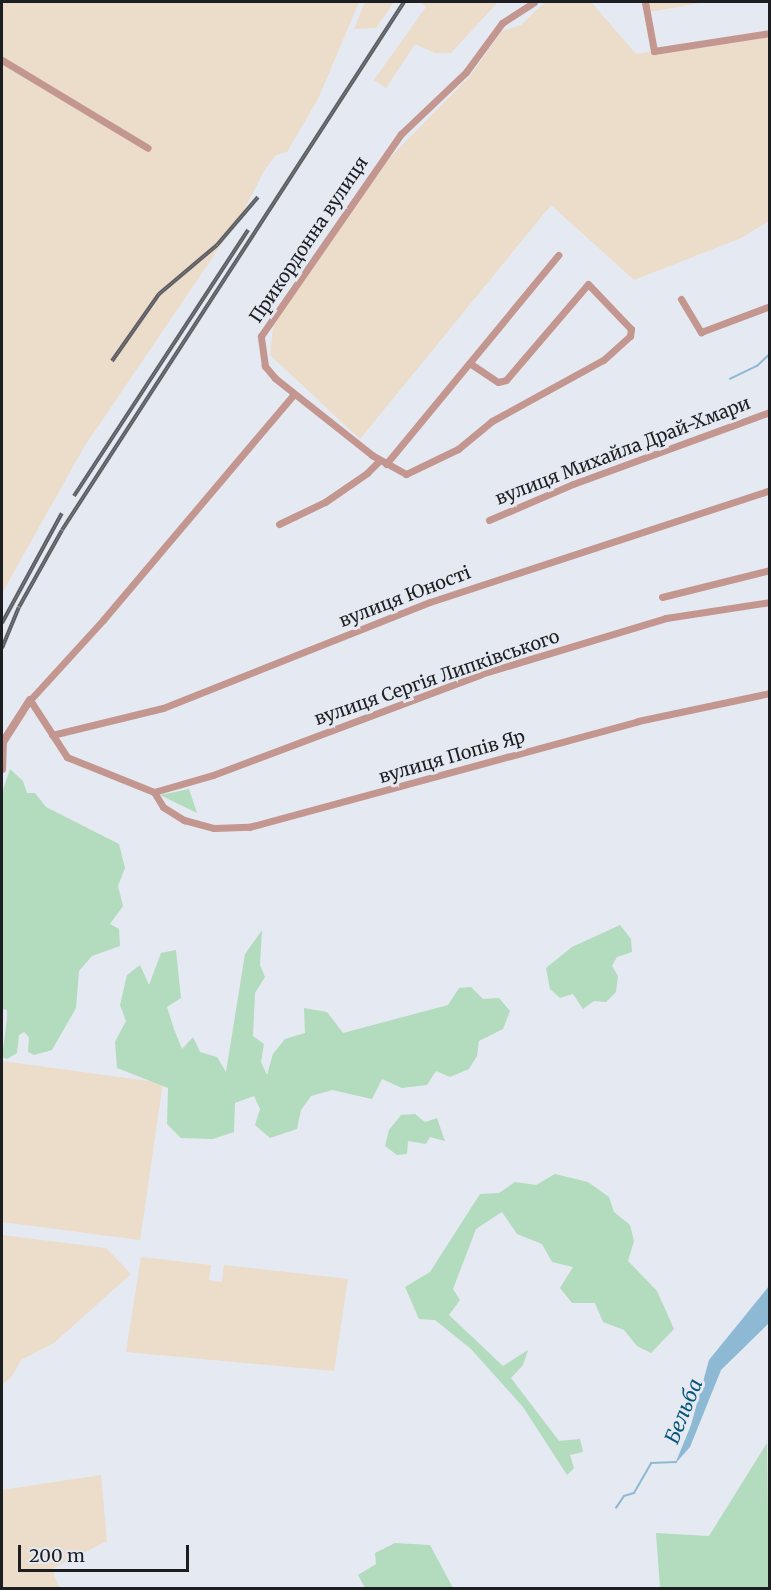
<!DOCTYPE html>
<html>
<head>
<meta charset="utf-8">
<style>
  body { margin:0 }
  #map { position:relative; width:771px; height:1590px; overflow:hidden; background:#e5e9f1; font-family:Merriweather,serif }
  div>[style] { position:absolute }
  .industrial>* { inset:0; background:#ecdcca }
  .green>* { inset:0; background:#b3dbbe }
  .water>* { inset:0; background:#8db9d5 }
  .stream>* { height:1.5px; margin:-0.75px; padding:0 0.75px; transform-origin:0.75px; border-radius:0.75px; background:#8db9d5 }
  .minor>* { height:7px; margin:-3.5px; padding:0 3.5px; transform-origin:3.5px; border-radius:3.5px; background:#c39690 }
  .tertiary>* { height:8px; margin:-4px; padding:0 4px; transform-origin:4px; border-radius:4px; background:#c39690 }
  .rail>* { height:4px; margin-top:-2px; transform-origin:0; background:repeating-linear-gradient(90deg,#e5e9f1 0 4.5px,#5c5e63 0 9px); box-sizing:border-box; border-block:2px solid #5c5e63 }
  span { translate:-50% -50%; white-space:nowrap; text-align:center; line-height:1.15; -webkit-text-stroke:6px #e5e9f1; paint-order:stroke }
  .street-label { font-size:18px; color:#1c1e21 }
  .water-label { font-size:20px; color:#06567c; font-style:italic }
  .frame { position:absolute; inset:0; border:3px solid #1c1e21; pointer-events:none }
  .scale { position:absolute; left:18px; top:1545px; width:171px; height:27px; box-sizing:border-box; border:3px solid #1c1e21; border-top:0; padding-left:8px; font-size:18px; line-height:21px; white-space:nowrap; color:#1c1e21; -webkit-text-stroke:4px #e5e9f1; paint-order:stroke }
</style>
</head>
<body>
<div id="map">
  <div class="industrial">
    <div style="clip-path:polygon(2px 2px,359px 2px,318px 99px,287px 152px,276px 155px,265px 169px,242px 214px,84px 447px,2px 593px)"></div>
    <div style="clip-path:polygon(365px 2px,394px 2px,376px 28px,354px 29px)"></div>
    <div style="clip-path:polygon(421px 2px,498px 2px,451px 53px,435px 53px,415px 44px,386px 88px,374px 80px,426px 7px)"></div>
    <div style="clip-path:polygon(545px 2px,591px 2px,636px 54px,769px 31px,769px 221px,741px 238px,634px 280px,551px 205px,360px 439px,270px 355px,274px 319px,371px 177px,469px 77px,502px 31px,521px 25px)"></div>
    <div style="clip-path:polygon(642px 2px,706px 2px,644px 13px)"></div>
    <div style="clip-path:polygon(2px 1061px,163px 1083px,140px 1240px,2px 1222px)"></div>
    <div style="clip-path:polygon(2px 1235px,106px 1248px,131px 1274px,54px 1343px,21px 1360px,12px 1376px,2px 1385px)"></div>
    <div style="clip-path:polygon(141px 1257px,211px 1265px,209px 1280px,215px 1281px,222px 1282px,224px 1265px,348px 1279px,334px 1371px,126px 1352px)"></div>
    <div style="clip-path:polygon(101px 1475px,107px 1541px,52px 1569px,59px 1588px,2px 1588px,2px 1490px)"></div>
  </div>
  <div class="green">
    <div style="clip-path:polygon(10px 769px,23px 781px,27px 793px,35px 793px,46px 807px,119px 844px,125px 868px,118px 886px,123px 906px,110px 924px,119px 929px,120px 946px,92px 956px,79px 971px,76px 1008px,52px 1050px,34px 1055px,28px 1052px,29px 1037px,24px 1032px,19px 1035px,17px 1053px,7px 1059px,2px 1057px,7px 1019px,7px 1010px,2px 1009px,2px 793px)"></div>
    <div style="clip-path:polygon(189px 789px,197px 813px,160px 795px,175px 792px)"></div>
    <div style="clip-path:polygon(620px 925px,631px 939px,632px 952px,617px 957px,612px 966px,618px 976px,616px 992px,606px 1002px,594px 1001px,583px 1009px,573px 994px,560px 998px,550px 989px,546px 968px,572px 947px)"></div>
    <div style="clip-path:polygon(262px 930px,260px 965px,265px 977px,255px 993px,253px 1036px,264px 1044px,261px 1062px,267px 1075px,273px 1054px,285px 1039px,305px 1033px,304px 1008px,327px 1012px,343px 1033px,448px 1005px,459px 988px,471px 987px,483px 999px,499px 998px,510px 1011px,503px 1029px,479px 1041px,477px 1056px,469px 1069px,450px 1077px,436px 1071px,427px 1085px,402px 1088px,382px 1079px,372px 1099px,332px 1090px,311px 1096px,301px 1110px,297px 1129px,270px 1138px,255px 1125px,260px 1109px,254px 1096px,235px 1103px,234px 1132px,213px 1139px,181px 1138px,167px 1124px,168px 1088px,117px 1068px,115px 1042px,126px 1021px,120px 1005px,127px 975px,140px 965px,149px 985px,161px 953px,176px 950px,181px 998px,167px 1007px,174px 1029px,182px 1049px,193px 1037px,200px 1052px,217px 1057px,226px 1072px,245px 954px)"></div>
    <div style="clip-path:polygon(415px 1114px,425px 1122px,437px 1118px,445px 1141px,430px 1137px,426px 1144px,408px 1141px,407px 1154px,397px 1155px,385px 1146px,389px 1130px,401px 1115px)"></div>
    <div style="clip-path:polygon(555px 1174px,588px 1182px,609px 1197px,614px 1212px,630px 1225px,634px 1241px,628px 1261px,657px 1291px,674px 1329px,651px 1353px,637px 1346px,624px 1330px,603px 1322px,595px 1303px,572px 1303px,560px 1288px,573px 1267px,552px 1262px,542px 1244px,517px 1234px,502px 1212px,476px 1229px,453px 1289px,460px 1300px,449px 1315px,503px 1366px,528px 1350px,523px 1365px,511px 1378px,559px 1441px,580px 1439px,583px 1452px,570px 1455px,574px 1468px,567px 1475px,523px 1407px,471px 1349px,435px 1320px,419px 1319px,405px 1287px,430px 1272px,480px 1194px,499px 1193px,515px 1182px,536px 1185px)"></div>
    <div style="clip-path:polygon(767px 1443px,769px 1588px,660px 1588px,656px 1533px,709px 1536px)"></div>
    <div style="clip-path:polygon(395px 1543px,430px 1545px,453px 1588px,365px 1588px,358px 1575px,376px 1564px,375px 1553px)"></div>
  </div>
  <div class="water">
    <div style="clip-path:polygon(769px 1286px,769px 1323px,721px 1370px,690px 1447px,675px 1464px,691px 1425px,709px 1360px)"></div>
  </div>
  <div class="stream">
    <div style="left:730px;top:379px;width:30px;rotate:-26deg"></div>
    <div style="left:757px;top:366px;width:18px;rotate:-43deg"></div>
    <div style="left:616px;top:1508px;width:14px;rotate:-56deg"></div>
    <div style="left:624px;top:1496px;width:10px;rotate:-17deg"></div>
    <div style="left:634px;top:1493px;width:34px;rotate:-60deg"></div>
    <div style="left:651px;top:1463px;width:25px;rotate:-2deg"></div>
  </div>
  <div class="minor">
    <div style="left:645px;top:2px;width:50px;rotate:79.6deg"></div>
    <div style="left:654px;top:51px;width:117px;rotate:-8.8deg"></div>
    <div style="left:2px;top:60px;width:170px;rotate:31.1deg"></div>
    <div style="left:681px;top:299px;width:39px;rotate:59deg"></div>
    <div style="left:701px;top:332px;width:74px;rotate:-20.6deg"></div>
    <div style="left:471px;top:364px;width:32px;rotate:34deg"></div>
    <div style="left:498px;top:382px;width:8px;rotate:-14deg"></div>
    <div style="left:506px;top:380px;width:126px;rotate:-49.5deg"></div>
    <div style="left:588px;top:284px;width:62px;rotate:46.3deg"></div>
    <div style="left:631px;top:329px;width:7px;rotate:98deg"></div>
    <div style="left:630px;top:336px;width:36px;rotate:138deg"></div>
    <div style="left:603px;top:360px;width:127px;rotate:151.2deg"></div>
    <div style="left:492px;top:421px;width:44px;rotate:140.5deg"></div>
    <div style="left:458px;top:449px;width:58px;rotate:154.3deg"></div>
    <div style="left:406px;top:474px;width:39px;rotate:-151deg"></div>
    <div style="left:372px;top:455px;width:124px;rotate:-141.6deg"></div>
    <div style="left:275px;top:378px;width:16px;rotate:-130deg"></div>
    <div style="left:265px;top:366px;width:30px;rotate:-98deg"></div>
    <div style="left:261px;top:336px;width:246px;rotate:-55.3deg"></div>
    <div style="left:401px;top:134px;width:90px;rotate:-43.6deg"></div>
    <div style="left:466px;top:72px;width:61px;rotate:-53.7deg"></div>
    <div style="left:502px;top:23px;width:38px;rotate:-33deg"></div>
    <div style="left:386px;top:464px;width:271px;rotate:-50.5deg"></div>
    <div style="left:489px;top:520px;width:91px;rotate:-23.2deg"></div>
    <div style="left:573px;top:484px;width:210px;rotate:-20.1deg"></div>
    <div style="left:279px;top:524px;width:51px;rotate:-25.6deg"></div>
    <div style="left:325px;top:502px;width:51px;rotate:-34.6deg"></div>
    <div style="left:367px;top:473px;width:18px;rotate:-45deg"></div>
    <div style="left:662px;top:597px;width:111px;rotate:-14deg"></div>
    <div style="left:52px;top:735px;width:114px;rotate:-13.7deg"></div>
    <div style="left:163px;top:708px;width:287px;rotate:-21.7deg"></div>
    <div style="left:430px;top:602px;width:358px;rotate:-18.2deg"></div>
    <div style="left:154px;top:792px;width:17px;rotate:59deg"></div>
    <div style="left:163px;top:807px;width:25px;rotate:32deg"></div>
    <div style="left:184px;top:820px;width:31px;rotate:15deg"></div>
    <div style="left:214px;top:828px;width:35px;rotate:-2deg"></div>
    <div style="left:249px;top:827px;width:403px;rotate:-15.2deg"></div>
    <div style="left:638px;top:721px;width:135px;rotate:-12deg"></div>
    <div style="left:154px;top:792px;width:61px;rotate:-16.1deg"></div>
    <div style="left:213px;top:775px;width:286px;rotate:-20.6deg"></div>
    <div style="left:481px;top:674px;width:193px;rotate:-16.8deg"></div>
    <div style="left:666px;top:618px;width:105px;rotate:-8.7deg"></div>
    <div style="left:154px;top:792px;width:94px;rotate:-158.1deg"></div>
    <div style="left:67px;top:757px;width:68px;rotate:-123deg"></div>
    <div style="left:30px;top:700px;width:108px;rotate:-47.6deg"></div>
    <div style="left:103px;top:620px;width:296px;rotate:-49.8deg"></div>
  </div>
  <div class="tertiary">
    <div style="left:2px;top:769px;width:27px;rotate:-88deg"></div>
    <div style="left:3px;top:742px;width:50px;rotate:-57.3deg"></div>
  </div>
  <div class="rail">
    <div style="left:112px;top:361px;width:82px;rotate:-55deg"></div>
    <div style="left:159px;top:294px;width:76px;rotate:-40.2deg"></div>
    <div style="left:217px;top:245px;width:63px;rotate:-49.5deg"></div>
    <div style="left:74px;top:496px;width:318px;rotate:-56.8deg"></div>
    <div style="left:2px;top:623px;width:125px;rotate:-61.4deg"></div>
    <div style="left:2px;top:648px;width:44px;rotate:-67.5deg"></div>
    <div style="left:19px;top:607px;width:88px;rotate:-60.8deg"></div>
    <div style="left:62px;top:530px;width:629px;rotate:-57.07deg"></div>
  </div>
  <div class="street-label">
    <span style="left:309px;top:240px;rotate:-56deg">Прикордонна вулиця</span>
    <span style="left:623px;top:451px;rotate:-21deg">вулиця Михайла Драй-Хмари</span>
    <span style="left:405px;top:597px;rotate:-21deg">вулиця Юності</span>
    <span style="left:437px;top:678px;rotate:-19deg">вулиця Сергія Липківського</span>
    <span style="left:452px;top:757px;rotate:-16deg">вулиця Попів Яр</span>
  </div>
  <div class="water-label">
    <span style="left:683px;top:1411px;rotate:-68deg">Бельба</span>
  </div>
  <div class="frame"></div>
  <div class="scale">200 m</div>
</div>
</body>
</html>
